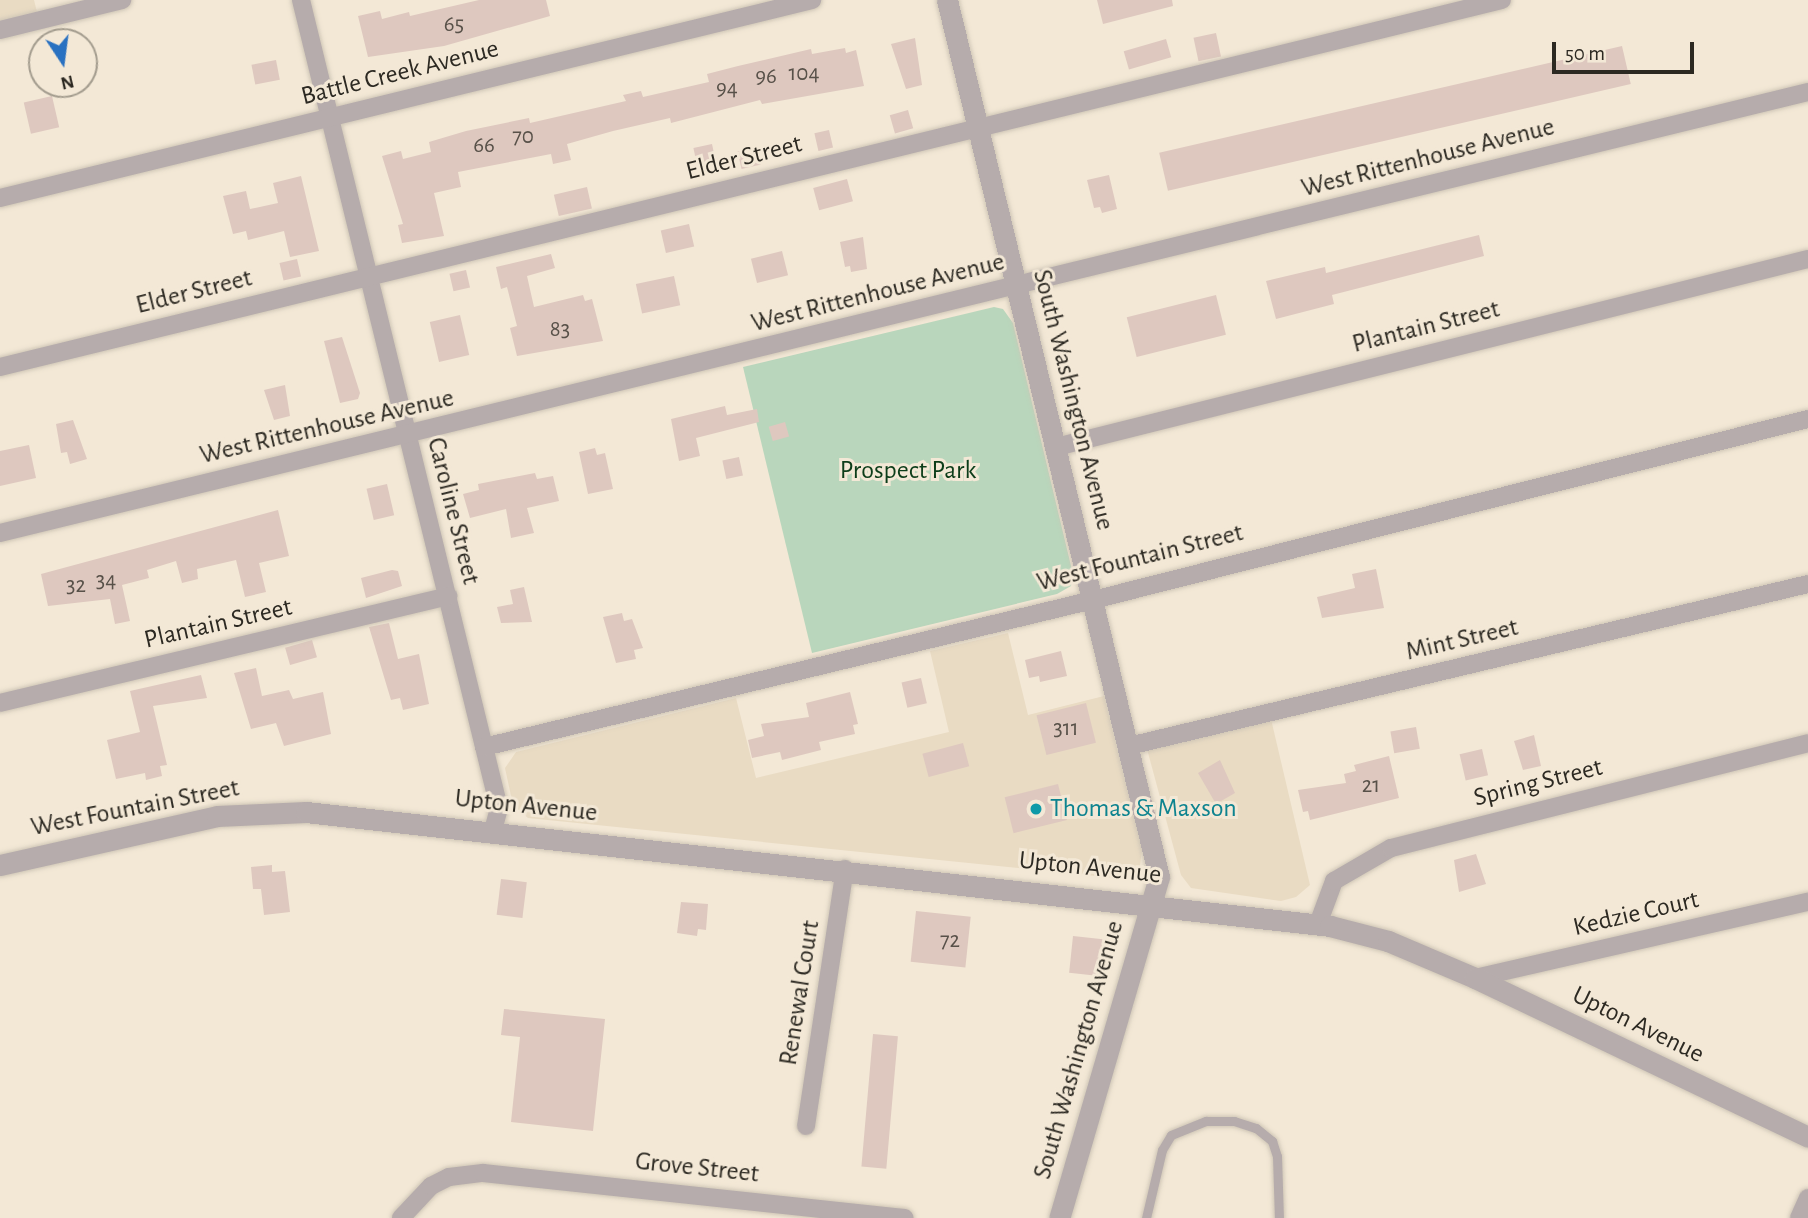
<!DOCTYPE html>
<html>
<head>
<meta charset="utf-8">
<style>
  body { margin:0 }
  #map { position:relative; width:1808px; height:1218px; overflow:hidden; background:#f3e8d6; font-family:"Alegreya Sans",sans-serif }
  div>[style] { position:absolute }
  .built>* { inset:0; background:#e9dbc3 }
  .green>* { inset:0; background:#b9d6bc }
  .building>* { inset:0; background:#dec8bf; transform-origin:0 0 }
  .roads { filter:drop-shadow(0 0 2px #cfc6b6) drop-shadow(0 0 2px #cfc6b6) }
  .service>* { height:9px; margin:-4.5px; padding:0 4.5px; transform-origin:4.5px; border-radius:4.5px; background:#b6acac }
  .minor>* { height:18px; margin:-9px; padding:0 9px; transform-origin:9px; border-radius:9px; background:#b6acac }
  .tertiary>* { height:21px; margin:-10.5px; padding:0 10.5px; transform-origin:10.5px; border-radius:10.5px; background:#b6acac }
  .dots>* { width:19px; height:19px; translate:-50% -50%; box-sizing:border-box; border:4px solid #f3e8d6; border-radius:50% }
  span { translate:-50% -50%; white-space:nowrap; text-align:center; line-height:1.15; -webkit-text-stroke:6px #f3e8d6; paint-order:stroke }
  .number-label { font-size:23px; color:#585149 }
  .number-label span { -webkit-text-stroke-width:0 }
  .street-label { font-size:26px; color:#2c2922 }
  .park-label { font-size:26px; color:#0c3d19 }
  .culture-label { font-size:26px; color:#0d838f }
  .left { translate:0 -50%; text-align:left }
  .north { position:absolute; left:28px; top:28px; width:70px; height:70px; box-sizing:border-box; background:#f3e8d6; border:2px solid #a39c8e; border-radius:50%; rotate:167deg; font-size:19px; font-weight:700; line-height:28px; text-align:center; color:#2c2922 }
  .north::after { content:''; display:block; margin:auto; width:24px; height:32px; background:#2971c1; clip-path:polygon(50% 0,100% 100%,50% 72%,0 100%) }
  .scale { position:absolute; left:1552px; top:42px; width:142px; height:32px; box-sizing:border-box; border:4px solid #2c2922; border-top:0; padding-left:9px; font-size:21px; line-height:24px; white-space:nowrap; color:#2c2922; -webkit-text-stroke:5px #f3e8d6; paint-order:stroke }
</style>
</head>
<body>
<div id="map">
  <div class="built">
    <div style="clip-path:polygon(0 0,34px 0,38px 16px,0 25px)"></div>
    <div style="clip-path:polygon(1008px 633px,1028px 715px,1104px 696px,1142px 849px,1140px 866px,1125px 879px,528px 818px,513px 805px,505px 768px,516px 752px,736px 698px,756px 778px,949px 732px,930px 651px)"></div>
    <div style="clip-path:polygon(1271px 719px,1310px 885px,1296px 897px,1281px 901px,1191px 888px,1181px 875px,1147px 749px)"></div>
  </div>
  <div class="green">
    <div style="clip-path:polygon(994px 307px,1003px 309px,1013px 323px,1073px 574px,1071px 586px,1057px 594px,812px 653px,743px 367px)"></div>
  </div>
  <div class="building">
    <div style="clip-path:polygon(479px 0,546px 0,550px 16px,444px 46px,368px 57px,358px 16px,380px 11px,382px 19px,409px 12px,410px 16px)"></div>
    <div style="clip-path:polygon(1097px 0,1172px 0,1173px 6px,1103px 24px)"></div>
    <div style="left:1216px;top:33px;width:24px;height:23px;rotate:78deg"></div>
    <div style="clip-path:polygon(915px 38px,922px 85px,906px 89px,891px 44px)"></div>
    <div style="left:1166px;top:39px;width:19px;height:44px;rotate:74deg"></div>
    <div style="left:1622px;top:46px;width:39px;height:475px;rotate:77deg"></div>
    <div style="clip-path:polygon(845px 48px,846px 53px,856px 50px,864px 86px,762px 104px,760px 100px,671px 123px,670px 118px,613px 131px,567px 144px,571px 160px,553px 164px,551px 154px,458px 172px,461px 187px,434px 193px,444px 236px,402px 243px,398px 225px,403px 224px,382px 156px,401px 151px,403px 159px,431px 152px,429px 142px,466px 131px,529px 118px,530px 123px,626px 101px,623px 95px,641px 91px,643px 97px,709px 82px,707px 74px,738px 66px,811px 49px,812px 54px)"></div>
    <div style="left:276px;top:60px;width:20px;height:25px;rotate:79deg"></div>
    <div style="left:52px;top:96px;width:32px;height:29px;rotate:77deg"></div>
    <div style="left:908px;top:110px;width:19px;height:19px;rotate:74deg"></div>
    <div style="left:829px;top:130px;width:18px;height:15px;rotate:77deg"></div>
    <div style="left:712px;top:144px;width:19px;height:19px;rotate:78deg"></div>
    <div style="left:757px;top:147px;width:18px;height:20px;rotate:77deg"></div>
    <div style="clip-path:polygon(1109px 175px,1117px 209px,1102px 213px,1100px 207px,1094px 208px,1087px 180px)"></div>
    <div style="clip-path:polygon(301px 176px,319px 251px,290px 257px,284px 231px,248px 240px,246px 231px,233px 234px,223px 196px,246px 191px,250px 209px,278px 203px,273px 183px)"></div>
    <div style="left:847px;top:179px;width:23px;height:35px;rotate:75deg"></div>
    <div style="left:587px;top:187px;width:22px;height:34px;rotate:77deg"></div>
    <div style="left:689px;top:224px;width:23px;height:29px;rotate:77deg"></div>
    <div style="clip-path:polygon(1479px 235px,1484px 256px,1332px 295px,1334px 304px,1276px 319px,1266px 281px,1325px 267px,1326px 273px)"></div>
    <div style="clip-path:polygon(863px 237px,867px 269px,851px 272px,850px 266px,845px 267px,840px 242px)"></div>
    <div style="left:782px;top:251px;width:25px;height:32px;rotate:76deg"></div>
    <div style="clip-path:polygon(551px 254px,555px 268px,527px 276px,534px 307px,583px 295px,585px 301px,592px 299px,603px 341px,517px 356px,510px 328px,517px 326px,507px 287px,501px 289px,496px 267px)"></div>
    <div style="left:297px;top:259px;width:18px;height:18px;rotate:77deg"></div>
    <div style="left:466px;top:270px;width:18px;height:17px;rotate:77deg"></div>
    <div style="left:674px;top:276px;width:30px;height:39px;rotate:78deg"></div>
    <div style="left:1216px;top:295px;width:41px;height:92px;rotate:76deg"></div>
    <div style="left:460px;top:315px;width:41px;height:31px;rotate:77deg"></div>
    <div style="clip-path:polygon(342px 337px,360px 393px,358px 399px,340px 403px,324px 341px)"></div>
    <div style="clip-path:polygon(285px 385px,290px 416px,274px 420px,264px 390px)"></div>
    <div style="clip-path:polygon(725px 406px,727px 415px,757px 409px,759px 422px,696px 438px,700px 456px,679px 461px,671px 419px)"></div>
    <div style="clip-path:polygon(73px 420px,87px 459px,70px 464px,67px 452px,61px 453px,56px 424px)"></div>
    <div style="left:785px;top:422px;width:15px;height:17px;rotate:74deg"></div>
    <div style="clip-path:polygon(29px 445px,36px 478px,0 486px,0 451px)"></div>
    <div style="clip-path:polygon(595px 448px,597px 455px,605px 453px,613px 489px,588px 494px,579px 452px)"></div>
    <div style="left:739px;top:457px;width:19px;height:17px;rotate:78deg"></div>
    <div style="clip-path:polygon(535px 473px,537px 479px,553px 476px,559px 501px,527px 508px,534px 533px,511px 538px,506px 509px,470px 518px,463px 494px,479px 490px,478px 484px)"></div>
    <div style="left:387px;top:484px;width:32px;height:21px;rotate:77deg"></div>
    <div style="clip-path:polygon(278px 510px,289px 556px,259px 563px,266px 592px,245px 597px,236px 560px,197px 569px,198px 579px,182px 583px,176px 561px,147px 570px,149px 578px,122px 585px,130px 621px,115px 624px,110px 599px,48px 606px,41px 574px)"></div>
    <div style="clip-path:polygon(1376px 569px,1384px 608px,1322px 618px,1317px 597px,1355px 588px,1352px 574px)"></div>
    <div style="clip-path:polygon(392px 570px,398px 571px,402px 586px,366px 598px,361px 578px)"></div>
    <div style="clip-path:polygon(524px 587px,532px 622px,501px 623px,497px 607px,513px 604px,510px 590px)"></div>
    <div style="clip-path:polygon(622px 613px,624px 621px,632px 619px,643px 648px,634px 650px,636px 659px,616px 663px,603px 617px)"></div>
    <div style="clip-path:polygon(389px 623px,398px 659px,419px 654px,429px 704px,403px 710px,400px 698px,391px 700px,369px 627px)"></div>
    <div style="left:312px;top:640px;width:18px;height:28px;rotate:74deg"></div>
    <div style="clip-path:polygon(1061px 651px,1067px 676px,1040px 682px,1039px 676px,1029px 678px,1025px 660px)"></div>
    <div style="clip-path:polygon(256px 668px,262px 696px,289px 690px,293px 699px,323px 692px,331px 734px,284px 746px,276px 723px,251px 729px,234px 673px)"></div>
    <div style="clip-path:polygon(201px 675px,207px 698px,153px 706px,167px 765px,160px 766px,162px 776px,146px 780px,145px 773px,116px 779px,107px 740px,140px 732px,130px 691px)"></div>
    <div style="left:921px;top:678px;width:26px;height:20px;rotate:77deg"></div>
    <div style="clip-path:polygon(850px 692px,858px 724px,853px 725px,855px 734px,819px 742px,821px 750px,782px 760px,780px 752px,752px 758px,748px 740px,764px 736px,761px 724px,809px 717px,806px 703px)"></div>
    <div style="left:1086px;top:703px;width:41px;height:51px;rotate:76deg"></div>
    <div style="left:1416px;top:727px;width:22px;height:26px;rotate:80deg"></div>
    <div style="clip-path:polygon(1534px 735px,1541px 766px,1523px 770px,1514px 741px)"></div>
    <div style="left:963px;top:743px;width:24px;height:42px;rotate:75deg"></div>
    <div style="left:1482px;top:749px;width:27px;height:23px;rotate:77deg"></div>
    <div style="clip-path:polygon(1389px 756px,1399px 798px,1310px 820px,1308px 811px,1303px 812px,1298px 790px,1346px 783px,1344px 774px,1356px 771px,1354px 765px)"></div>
    <div style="clip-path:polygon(1220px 760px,1235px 793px,1216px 804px,1198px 773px)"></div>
    <div style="left:1058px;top:784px;width:37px;height:55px;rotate:76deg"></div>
    <div style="clip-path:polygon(1476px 854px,1486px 884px,1459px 892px,1454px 860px)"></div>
    <div style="clip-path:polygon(272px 865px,272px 872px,285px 871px,290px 912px,264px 915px,261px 889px,253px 889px,251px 867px)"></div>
    <div style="left:501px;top:879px;width:26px;height:36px;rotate:7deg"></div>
    <div style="clip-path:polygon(681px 902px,708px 904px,706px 930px,698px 929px,697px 936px,677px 933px)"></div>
    <div style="left:916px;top:911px;width:55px;height:51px;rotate:6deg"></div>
    <div style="left:1073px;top:936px;width:30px;height:37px;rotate:6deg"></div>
    <div style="clip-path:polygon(504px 1009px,605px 1019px,593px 1131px,511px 1122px,520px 1037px,501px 1035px)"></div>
    <div style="left:873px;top:1034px;width:25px;height:133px;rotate:5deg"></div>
  </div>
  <div class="roads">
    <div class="service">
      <div style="left:1146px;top:1218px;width:70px;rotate:-76.8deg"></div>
      <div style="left:1162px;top:1150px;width:17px;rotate:-59deg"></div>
      <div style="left:1171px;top:1135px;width:38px;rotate:-22deg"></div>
      <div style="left:1206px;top:1121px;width:28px"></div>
      <div style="left:1234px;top:1121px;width:23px;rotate:18deg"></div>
      <div style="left:1256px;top:1128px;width:21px;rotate:39deg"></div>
      <div style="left:1272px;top:1141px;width:16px;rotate:72deg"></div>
      <div style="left:1277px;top:1156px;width:62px;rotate:88.2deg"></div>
    </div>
    <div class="minor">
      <div style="left:301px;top:0;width:832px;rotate:76.23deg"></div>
      <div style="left:499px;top:808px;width:23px;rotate:105deg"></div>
      <div style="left:0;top:30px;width:126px;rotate:-13.8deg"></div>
      <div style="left:0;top:198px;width:836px;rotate:-13.7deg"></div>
      <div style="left:0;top:367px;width:1546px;rotate:-13.73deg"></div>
      <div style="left:1056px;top:447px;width:775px;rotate:-14.04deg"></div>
      <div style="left:0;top:533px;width:1861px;rotate:-13.71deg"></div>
      <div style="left:0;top:703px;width:461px;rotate:-13.4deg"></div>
      <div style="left:1129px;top:746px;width:698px;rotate:-13.42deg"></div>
      <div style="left:484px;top:747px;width:626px;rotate:-13.57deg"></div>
      <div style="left:1093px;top:600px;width:738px;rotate:-14.21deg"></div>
      <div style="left:1318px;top:924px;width:46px;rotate:-69.6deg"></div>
      <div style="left:1334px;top:881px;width:66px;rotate:-30.1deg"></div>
      <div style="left:1391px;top:848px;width:430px;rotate:-14.1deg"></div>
      <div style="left:1475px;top:978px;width:342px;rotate:-12.9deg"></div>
      <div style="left:806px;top:1126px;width:260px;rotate:-81.4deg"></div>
      <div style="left:401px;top:1218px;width:44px;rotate:-46.8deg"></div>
      <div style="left:431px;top:1186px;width:20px;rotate:-27deg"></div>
      <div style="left:449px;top:1177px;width:34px;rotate:-7deg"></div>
      <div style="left:483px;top:1173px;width:424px;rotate:6.1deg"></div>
      <div style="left:1799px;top:1218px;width:22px;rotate:-66deg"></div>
    </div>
    <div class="tertiary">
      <div style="left:947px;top:0;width:902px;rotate:76.41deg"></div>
      <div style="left:1159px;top:877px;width:355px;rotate:106.3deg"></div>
      <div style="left:0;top:865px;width:222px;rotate:-12.7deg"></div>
      <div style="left:217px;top:816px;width:89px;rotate:-2.6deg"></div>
      <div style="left:306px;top:812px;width:1030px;rotate:6.35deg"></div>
      <div style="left:1330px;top:926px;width:60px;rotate:14.5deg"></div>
      <div style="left:1388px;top:941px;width:95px;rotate:23deg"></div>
      <div style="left:1475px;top:978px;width:369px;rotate:25.5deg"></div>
    </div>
  </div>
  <div class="dots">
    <div style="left:1036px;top:809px;background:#0f9aa8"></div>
  </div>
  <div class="number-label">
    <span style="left:454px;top:25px">65</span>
    <span style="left:804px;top:74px">104</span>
    <span style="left:766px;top:77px">96</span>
    <span style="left:727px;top:89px">94</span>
    <span style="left:523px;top:137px">70</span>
    <span style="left:484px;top:146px">66</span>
    <span style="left:560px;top:330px">83</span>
    <span style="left:106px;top:581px">34</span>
    <span style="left:76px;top:586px">32</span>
    <span style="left:1066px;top:729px">311</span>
    <span style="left:1371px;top:786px">21</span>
    <span style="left:950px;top:941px">72</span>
  </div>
  <div class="street-label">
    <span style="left:400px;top:73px;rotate:-14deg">Battle Creek Avenue</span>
    <span style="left:744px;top:158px;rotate:-14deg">Elder Street</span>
    <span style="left:1428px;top:158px;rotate:-14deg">West Rittenhouse Avenue</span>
    <span style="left:194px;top:292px;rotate:-14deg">Elder Street</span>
    <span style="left:878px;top:293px;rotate:-14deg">West Rittenhouse Avenue</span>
    <span style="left:1426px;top:327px;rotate:-14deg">Plantain Street</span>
    <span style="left:1073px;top:400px;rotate:76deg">South Washington Avenue</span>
    <span style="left:327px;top:427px;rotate:-13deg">West Rittenhouse Avenue</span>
    <span style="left:453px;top:511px;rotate:76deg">Caroline Street</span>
    <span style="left:1140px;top:558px;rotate:-14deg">West Fountain Street</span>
    <span style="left:218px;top:624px;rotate:-13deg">Plantain Street</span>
    <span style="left:1462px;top:640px;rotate:-13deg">Mint Street</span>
    <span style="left:1538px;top:783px;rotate:-14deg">Spring Street</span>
    <span style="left:526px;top:806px;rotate:6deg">Upton Avenue</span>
    <span style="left:135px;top:808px;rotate:-11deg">West Fountain Street</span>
    <span style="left:1090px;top:868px;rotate:6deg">Upton Avenue</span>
    <span style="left:1636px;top:914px;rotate:-13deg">Kedzie Court</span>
    <span style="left:800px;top:993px;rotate:-81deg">Renewal Court</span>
    <span style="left:1638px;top:1025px;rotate:26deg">Upton Avenue</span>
    <span style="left:1079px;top:1050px;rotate:-74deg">South Washington Avenue</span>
    <span style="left:697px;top:1168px;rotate:6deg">Grove Street</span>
  </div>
  <div class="park-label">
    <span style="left:908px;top:471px">Prospect Park</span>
  </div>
  <div class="culture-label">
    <span class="left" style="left:1050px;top:809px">Thomas &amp; Maxson</span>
  </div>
  <div class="north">N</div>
  <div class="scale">50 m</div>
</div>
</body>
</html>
